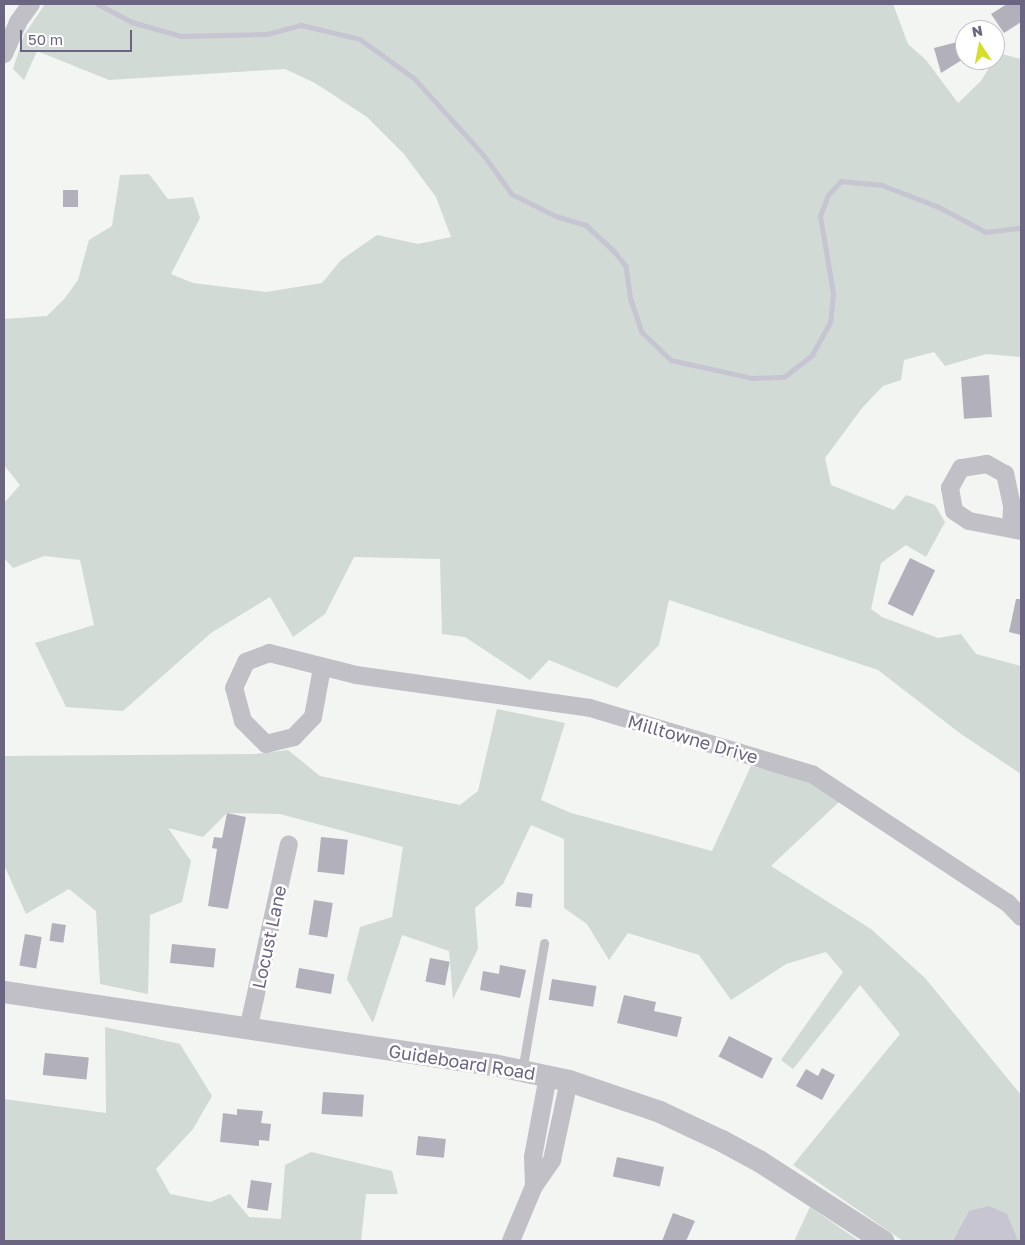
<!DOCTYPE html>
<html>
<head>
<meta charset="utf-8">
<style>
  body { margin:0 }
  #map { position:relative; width:1025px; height:1245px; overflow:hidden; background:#f2f5f1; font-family:"Golos Text",sans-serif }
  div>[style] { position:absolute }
  .green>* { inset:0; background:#d1dad5 }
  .water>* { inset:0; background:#c6c5d1 }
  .stream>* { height:4.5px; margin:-2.25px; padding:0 2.25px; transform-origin:2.25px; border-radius:2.25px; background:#c6c5d1 }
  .building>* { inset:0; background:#b2b1bb; transform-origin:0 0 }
  .service>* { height:9px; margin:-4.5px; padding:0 4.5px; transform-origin:4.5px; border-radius:4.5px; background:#c2c0c7 }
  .minor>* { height:18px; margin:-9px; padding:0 9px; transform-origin:9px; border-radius:9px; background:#c2c0c7 }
  .tertiary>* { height:22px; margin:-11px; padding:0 11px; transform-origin:11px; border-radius:11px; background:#c2c0c7 }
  span { translate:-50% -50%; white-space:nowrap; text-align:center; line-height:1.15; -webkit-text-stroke:5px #fff; paint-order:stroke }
  .street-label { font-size:18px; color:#6c6582 }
  .frame { position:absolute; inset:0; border:5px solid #6c6582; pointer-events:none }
  .north { position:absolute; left:955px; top:20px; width:50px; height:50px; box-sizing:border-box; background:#fff; border:1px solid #c4c1cd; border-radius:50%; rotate:349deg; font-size:14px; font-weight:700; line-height:20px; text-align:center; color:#6c6582 }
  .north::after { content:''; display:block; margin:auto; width:18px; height:22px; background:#d5de29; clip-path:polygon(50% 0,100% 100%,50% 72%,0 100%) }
  .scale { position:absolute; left:20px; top:30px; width:112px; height:22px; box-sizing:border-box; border:2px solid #6c6582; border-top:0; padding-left:6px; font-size:15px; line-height:18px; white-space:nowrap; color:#6c6582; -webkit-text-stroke:4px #fff; paint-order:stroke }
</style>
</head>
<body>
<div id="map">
  <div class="green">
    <div style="clip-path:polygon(45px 4px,893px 4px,908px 44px,926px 60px,958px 103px,981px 81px,998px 53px,1021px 59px,1021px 357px,986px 354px,945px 366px,934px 352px,904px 360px,901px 380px,883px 386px,862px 408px,825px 458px,831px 485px,894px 510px,906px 495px,935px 505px,945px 522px,926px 557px,906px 545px,881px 563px,871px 609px,882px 617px,938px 638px,961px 634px,976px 654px,1021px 666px,1021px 774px,961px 734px,878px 670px,669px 600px,659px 645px,617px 688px,549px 660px,530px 680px,465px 637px,442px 634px,440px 559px,354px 557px,325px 614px,293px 637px,270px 597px,211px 633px,123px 711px,66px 707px,35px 643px,94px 625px,80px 560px,44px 556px,13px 568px,4px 558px,4px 503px,20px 485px,4px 465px,4px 319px,47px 316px,65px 298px,78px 280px,89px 240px,112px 226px,120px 175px,149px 174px,168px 199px,193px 197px,200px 218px,171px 274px,193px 283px,266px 292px,322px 283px,341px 260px,377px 235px,418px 244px,451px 237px,436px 197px,404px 154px,367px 117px,315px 83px,285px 69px,109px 80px,37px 51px,24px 80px,13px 69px,24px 35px)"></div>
    <div style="clip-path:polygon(497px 709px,565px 723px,541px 800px,571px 813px,712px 851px,751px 766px,805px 779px,840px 801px,771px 866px,871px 929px,925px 978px,1021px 1095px,1021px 1241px,903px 1241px,793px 1165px,900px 1034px,860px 985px,793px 1069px,781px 1060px,843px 972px,826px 952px,786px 964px,731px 1000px,699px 955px,628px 933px,609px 960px,587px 924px,564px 908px,564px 839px,531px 825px,503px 884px,475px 908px,478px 949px,453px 999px,449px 951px,402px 935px,373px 1023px,347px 979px,360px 927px,392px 917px,403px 847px,280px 814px,227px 813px,203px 837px,168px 828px,191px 861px,182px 902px,150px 915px,148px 994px,100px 984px,96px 911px,69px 889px,26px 914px,4px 865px,4px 756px,256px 754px,288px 750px,320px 776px,460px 805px,478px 791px)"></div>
    <div style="clip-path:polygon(105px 1027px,180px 1044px,212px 1096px,193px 1129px,156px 1169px,170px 1194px,210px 1202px,230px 1194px,249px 1217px,281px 1219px,285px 1165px,311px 1152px,392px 1171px,398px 1194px,366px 1194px,361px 1241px,4px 1241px,4px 1099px,106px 1113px)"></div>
    <div style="clip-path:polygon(810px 1207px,859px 1241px,794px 1241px)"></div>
  </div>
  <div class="water">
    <div style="clip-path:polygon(989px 1206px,1007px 1214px,1018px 1241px,953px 1241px,969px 1211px)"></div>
  </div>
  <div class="stream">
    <div style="left:98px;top:4px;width:38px;rotate:28deg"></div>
    <div style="left:132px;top:22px;width:51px;rotate:15.9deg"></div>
    <div style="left:181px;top:36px;width:86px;rotate:-1.3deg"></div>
    <div style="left:267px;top:34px;width:35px;rotate:-15deg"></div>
    <div style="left:301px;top:25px;width:61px;rotate:13.3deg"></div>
    <div style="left:360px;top:39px;width:67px;rotate:35.8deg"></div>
    <div style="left:414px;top:78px;width:103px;rotate:47.8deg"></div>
    <div style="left:483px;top:154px;width:49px;rotate:54.1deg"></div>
    <div style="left:512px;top:194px;width:49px;rotate:26.6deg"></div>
    <div style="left:556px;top:216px;width:31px;rotate:17deg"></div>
    <div style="left:586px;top:225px;width:38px;rotate:43deg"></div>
    <div style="left:614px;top:251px;width:19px;rotate:51deg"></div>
    <div style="left:626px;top:266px;width:34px;rotate:82deg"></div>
    <div style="left:631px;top:300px;width:34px;rotate:71deg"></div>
    <div style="left:642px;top:332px;width:40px;rotate:44deg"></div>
    <div style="left:671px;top:360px;width:83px;rotate:12.5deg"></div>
    <div style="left:752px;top:378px;width:32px;rotate:-2deg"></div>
    <div style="left:784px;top:377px;width:36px;rotate:-38deg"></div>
    <div style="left:812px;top:355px;width:37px;rotate:-61deg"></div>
    <div style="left:830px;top:323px;width:30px;rotate:-84deg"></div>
    <div style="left:833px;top:293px;width:78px;rotate:-99.6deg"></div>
    <div style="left:820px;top:216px;width:22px;rotate:-69deg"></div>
    <div style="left:828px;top:195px;width:19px;rotate:-47deg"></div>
    <div style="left:841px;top:181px;width:41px;rotate:5.6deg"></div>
    <div style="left:882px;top:185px;width:61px;rotate:21.1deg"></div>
    <div style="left:939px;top:207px;width:53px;rotate:28deg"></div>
    <div style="left:986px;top:232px;width:35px;rotate:-7deg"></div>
  </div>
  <div class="building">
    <div style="clip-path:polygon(1007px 4px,1021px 4px,1021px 22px,1004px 33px,991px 14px)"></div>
    <div style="clip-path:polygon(965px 40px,965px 58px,941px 73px,934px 48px)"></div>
    <div style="left:63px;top:190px;width:15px;height:17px"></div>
    <div style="left:989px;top:375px;width:42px;height:28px;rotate:86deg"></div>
    <div style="left:910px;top:558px;width:28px;height:51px;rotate:26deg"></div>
    <div style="clip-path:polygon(1016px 599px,1021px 599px,1021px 635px,1009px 632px)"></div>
    <div style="clip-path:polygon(227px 813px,246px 817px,228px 909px,208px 906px,217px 849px,212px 848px,214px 837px,222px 838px)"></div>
    <div style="left:321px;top:837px;width:27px;height:35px;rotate:6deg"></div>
    <div style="left:517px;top:892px;width:16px;height:14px;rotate:7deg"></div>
    <div style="left:314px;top:900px;width:19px;height:35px;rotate:9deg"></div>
    <div style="left:52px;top:923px;width:14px;height:18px;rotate:8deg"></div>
    <div style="left:25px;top:934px;width:17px;height:32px;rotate:10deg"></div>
    <div style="left:172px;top:944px;width:44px;height:19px;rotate:6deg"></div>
    <div style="left:430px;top:958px;width:20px;height:24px;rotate:11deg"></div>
    <div style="clip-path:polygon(500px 965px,526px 970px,520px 998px,480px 990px,483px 971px,499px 974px)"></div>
    <div style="left:299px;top:968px;width:36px;height:20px;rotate:10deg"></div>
    <div style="left:552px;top:979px;width:45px;height:21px;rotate:9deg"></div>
    <div style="clip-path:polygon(624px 995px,656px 1002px,654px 1011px,682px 1017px,677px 1037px,617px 1023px)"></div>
    <div style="left:729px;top:1036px;width:49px;height:23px;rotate:27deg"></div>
    <div style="left:45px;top:1053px;width:44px;height:22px;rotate:6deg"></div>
    <div style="clip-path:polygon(822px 1068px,835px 1075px,822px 1100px,796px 1086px,806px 1069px,818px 1076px)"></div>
    <div style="left:323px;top:1092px;width:41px;height:22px;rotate:4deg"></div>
    <div style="clip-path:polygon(237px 1109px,263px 1111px,261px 1123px,271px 1124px,269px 1141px,259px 1140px,259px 1146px,220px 1142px,223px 1113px,237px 1115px)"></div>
    <div style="left:418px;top:1136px;width:28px;height:19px;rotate:6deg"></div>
    <div style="left:617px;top:1157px;width:48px;height:20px;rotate:12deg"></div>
    <div style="left:251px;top:1180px;width:21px;height:28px;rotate:8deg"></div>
    <div style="clip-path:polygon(673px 1213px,695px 1221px,686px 1241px,662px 1241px)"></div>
  </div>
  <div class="service">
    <div style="left:522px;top:1071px;width:130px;rotate:-80.2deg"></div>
  </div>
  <div class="minor">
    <div style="left:4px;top:54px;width:35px;rotate:-66deg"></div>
    <div style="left:18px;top:22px;width:22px;rotate:-54deg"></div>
    <div style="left:1011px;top:528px;width:22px;rotate:-87deg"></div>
    <div style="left:1012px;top:506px;width:33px;rotate:-102deg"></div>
    <div style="left:1005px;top:474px;width:21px;rotate:-151deg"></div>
    <div style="left:987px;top:464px;width:26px;rotate:171deg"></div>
    <div style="left:961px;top:468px;width:23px;rotate:119deg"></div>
    <div style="left:950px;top:488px;width:23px;rotate:80deg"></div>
    <div style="left:954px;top:511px;width:18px;rotate:34deg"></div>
    <div style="left:969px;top:521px;width:53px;rotate:10.9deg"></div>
    <div style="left:322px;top:668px;width:50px;rotate:100.4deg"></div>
    <div style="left:313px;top:717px;width:28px;rotate:134deg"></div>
    <div style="left:294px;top:737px;width:29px;rotate:166deg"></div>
    <div style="left:266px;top:744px;width:33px;rotate:-135deg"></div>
    <div style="left:243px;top:721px;width:34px;rotate:-105deg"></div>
    <div style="left:234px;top:688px;width:29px;rotate:-65deg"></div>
    <div style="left:246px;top:662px;width:25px;rotate:-21deg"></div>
    <div style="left:269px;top:653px;width:90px;rotate:14.2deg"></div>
    <div style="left:356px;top:675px;width:236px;rotate:8deg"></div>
    <div style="left:590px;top:708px;width:232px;rotate:16.6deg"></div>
    <div style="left:812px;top:774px;width:235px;rotate:33.4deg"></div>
    <div style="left:1008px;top:903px;width:19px;rotate:47deg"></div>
    <div style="left:248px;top:1030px;width:190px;rotate:-77.6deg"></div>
    <div style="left:534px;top:1186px;width:29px;rotate:-92deg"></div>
    <div style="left:533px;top:1157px;width:82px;rotate:-79.5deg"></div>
    <div style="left:511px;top:1241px;width:60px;rotate:-67.3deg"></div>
    <div style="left:534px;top:1186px;width:32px;rotate:-55deg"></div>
    <div style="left:552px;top:1160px;width:81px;rotate:-77.9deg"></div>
  </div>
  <div class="tertiary">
    <div style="left:4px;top:992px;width:495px;rotate:8.5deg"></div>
    <div style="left:494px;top:1065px;width:77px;rotate:12deg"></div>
    <div style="left:569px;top:1081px;width:96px;rotate:18.8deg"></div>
    <div style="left:660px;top:1112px;width:68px;rotate:25.1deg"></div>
    <div style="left:722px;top:1141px;width:42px;rotate:28.4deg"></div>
    <div style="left:759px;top:1161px;width:148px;rotate:32.8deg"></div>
  </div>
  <div class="street-label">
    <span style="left:693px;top:739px;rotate:16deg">Milltowne Drive</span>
    <span style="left:269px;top:937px;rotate:-78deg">Locust Lane</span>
    <span style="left:462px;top:1062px;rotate:9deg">Guideboard Road</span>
  </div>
  <div class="frame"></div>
  <div class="north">N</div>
  <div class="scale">50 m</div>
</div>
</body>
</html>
